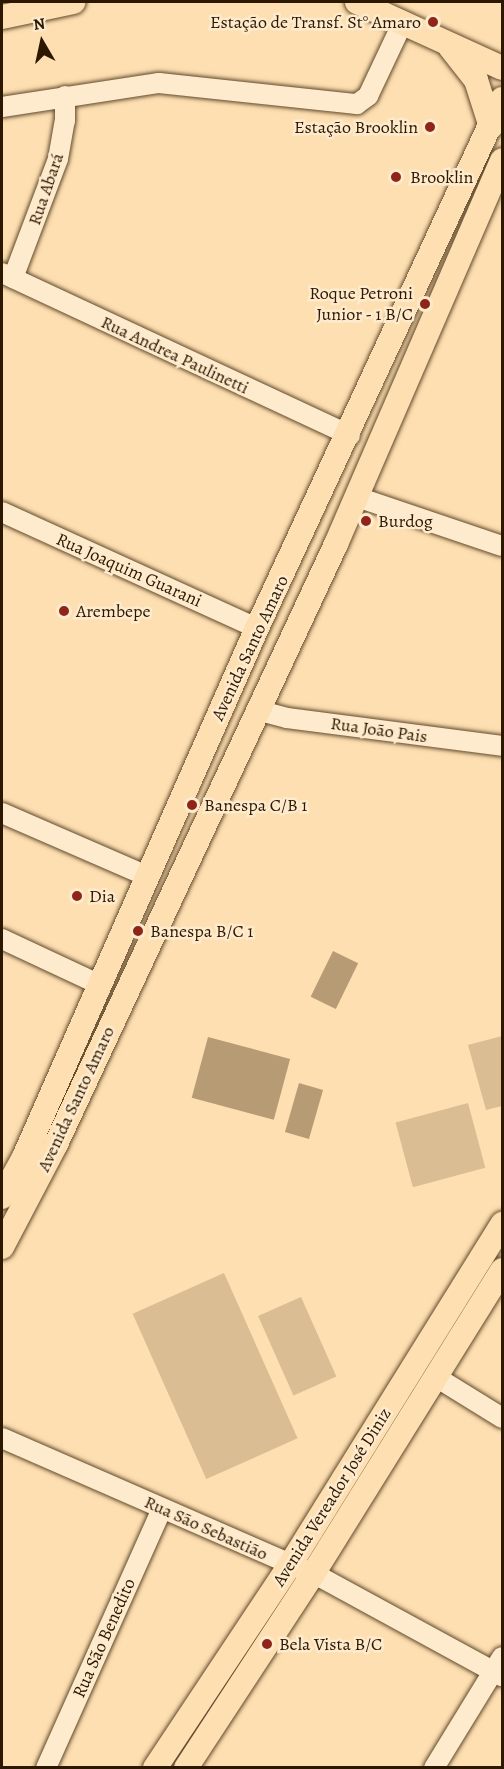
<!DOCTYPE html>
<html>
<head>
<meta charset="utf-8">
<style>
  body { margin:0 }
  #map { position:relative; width:504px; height:1769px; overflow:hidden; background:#fedfb1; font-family:Alegreya,serif }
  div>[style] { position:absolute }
  .green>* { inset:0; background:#dabd93; transform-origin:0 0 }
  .water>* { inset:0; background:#b79b75; transform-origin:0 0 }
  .roads { filter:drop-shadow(0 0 2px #604a2c) drop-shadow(0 0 2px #604a2c) }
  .minor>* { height:20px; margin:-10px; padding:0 10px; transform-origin:10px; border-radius:10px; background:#feeacc }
  .major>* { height:24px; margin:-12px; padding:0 12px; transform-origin:12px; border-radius:12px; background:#fedfb1 }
  .dots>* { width:16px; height:16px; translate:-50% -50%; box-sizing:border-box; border:3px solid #feeacc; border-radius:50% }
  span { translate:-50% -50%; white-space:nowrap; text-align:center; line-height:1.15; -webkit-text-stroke:5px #feeacc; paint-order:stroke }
  .poi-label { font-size:18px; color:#2c1800 }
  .right { translate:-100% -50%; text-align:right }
  .left { translate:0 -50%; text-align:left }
  .street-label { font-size:18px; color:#2c1800 }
  .frame { position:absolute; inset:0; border:3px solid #2c1800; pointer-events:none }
  .north { position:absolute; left:12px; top:12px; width:60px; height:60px; -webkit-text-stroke:4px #feeacc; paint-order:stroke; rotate:351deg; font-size:16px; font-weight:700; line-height:24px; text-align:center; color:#2c1800 }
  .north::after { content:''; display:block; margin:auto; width:21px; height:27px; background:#2c1800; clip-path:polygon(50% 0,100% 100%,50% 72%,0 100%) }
</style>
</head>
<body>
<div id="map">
  <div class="green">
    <div style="clip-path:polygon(502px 1036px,502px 1106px,486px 1110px,468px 1045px)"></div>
    <div style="left:468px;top:1103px;width:67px;height:75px;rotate:75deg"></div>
    <div style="left:224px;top:1273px;width:181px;height:100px;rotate:66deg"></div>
    <div style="left:301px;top:1297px;width:87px;height:47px;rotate:66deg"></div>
  </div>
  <div class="water">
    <div style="left:333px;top:951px;width:28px;height:51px;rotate:26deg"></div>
    <div style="left:208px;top:1037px;width:85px;height:63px;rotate:15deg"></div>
    <div style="left:299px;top:1083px;width:25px;height:51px;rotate:16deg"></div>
  </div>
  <div class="roads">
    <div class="minor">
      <div style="left:2px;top:107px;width:159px;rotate:-8.7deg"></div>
      <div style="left:159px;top:83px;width:199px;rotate:6.1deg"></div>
      <div style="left:357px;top:104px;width:14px;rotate:-36deg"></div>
      <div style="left:368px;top:96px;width:82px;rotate:-64.7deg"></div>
      <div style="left:2px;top:273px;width:384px;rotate:25deg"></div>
      <div style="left:13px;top:278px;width:127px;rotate:-69.3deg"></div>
      <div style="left:58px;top:159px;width:39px;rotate:-80deg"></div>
      <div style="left:65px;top:121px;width:25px;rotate:-90deg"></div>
      <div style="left:357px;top:497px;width:153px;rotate:18.7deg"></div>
      <div style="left:2px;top:512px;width:280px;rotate:24.5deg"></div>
      <div style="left:257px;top:710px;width:31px;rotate:15deg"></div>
      <div style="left:287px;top:718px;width:217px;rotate:7.4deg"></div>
      <div style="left:2px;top:813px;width:158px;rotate:23.5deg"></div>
      <div style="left:2px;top:939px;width:108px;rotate:25.1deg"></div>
      <div style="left:436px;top:1377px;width:78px;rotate:31.8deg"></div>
      <div style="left:2px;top:1438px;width:349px;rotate:23.6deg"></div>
      <div style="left:322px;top:1578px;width:205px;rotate:28.6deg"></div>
      <div style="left:46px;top:1768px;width:284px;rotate:-65.9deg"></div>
      <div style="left:434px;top:1768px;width:130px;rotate:-58.5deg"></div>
    </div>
    <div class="major">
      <div style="left:357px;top:2px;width:159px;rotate:24.5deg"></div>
      <div style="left:2px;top:17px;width:73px;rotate:-11.9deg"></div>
      <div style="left:450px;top:47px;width:42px;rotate:51.8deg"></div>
      <div style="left:476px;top:80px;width:49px;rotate:72.3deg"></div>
      <div style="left:2px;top:1197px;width:46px;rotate:-61.2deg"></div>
      <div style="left:24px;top:1157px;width:578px;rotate:-66.23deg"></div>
      <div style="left:257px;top:628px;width:583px;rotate:-65.15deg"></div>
      <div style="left:2px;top:1247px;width:116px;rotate:-62.3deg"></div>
      <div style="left:56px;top:1144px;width:662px;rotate:-64.98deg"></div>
      <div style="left:336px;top:544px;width:418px;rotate:-66.6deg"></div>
      <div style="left:155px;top:1768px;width:244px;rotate:-56.4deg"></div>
      <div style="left:290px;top:1565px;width:402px;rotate:-58.1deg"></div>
      <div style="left:186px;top:1768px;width:232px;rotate:-56.8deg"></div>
      <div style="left:313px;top:1574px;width:358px;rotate:-58.1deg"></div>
    </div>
  </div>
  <div class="dots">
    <div style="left:433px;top:22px;background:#8f2418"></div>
    <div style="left:430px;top:127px;background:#8f2418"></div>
    <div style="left:396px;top:177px;background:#8f2418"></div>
    <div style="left:425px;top:304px;background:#8f2418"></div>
    <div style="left:366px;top:521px;background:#8f2418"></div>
    <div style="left:64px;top:611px;background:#8f2418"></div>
    <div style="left:192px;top:805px;background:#8f2418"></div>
    <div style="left:77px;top:896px;background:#8f2418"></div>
    <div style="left:138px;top:931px;background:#8f2418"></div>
    <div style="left:267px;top:1644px;background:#8f2418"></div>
  </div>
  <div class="poi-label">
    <span class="right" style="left:421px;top:22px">Estação de Transf. St° Amaro</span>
    <span class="right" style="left:418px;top:127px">Estação Brooklin</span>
    <span class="left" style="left:410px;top:177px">Brooklin</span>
    <span class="right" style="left:413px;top:304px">Roque Petroni<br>Junior - 1 B/C</span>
    <span class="left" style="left:378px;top:521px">Burdog</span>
    <span class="left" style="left:76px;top:611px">Arembepe</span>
    <span class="left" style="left:204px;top:805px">Banespa C/B 1</span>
    <span class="left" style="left:89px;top:896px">Dia</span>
    <span class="left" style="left:150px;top:931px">Banespa B/C 1</span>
    <span class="left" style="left:279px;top:1644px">Bela Vista B/C</span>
  </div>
  <div class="street-label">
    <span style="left:46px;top:189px;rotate:-71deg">Rua Abará</span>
    <span style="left:175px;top:355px;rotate:25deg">Rua Andrea Paulinetti</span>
    <span style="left:129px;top:570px;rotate:24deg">Rua Joaquim Guarani</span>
    <span style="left:250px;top:648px;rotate:-65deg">Avenida Santo Amaro</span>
    <span style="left:379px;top:730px;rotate:8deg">Rua João Pais</span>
    <span style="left:76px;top:1099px;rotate:-65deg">Avenida Santo Amaro</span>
    <span style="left:332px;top:1497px;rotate:-58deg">Avenida Vereador José Diniz</span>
    <span style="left:206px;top:1528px;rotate:24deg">Rua São Sebastião</span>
    <span style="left:104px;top:1638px;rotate:-66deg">Rua São Benedito</span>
  </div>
  <div class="frame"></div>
  <div class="north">N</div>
</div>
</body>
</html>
